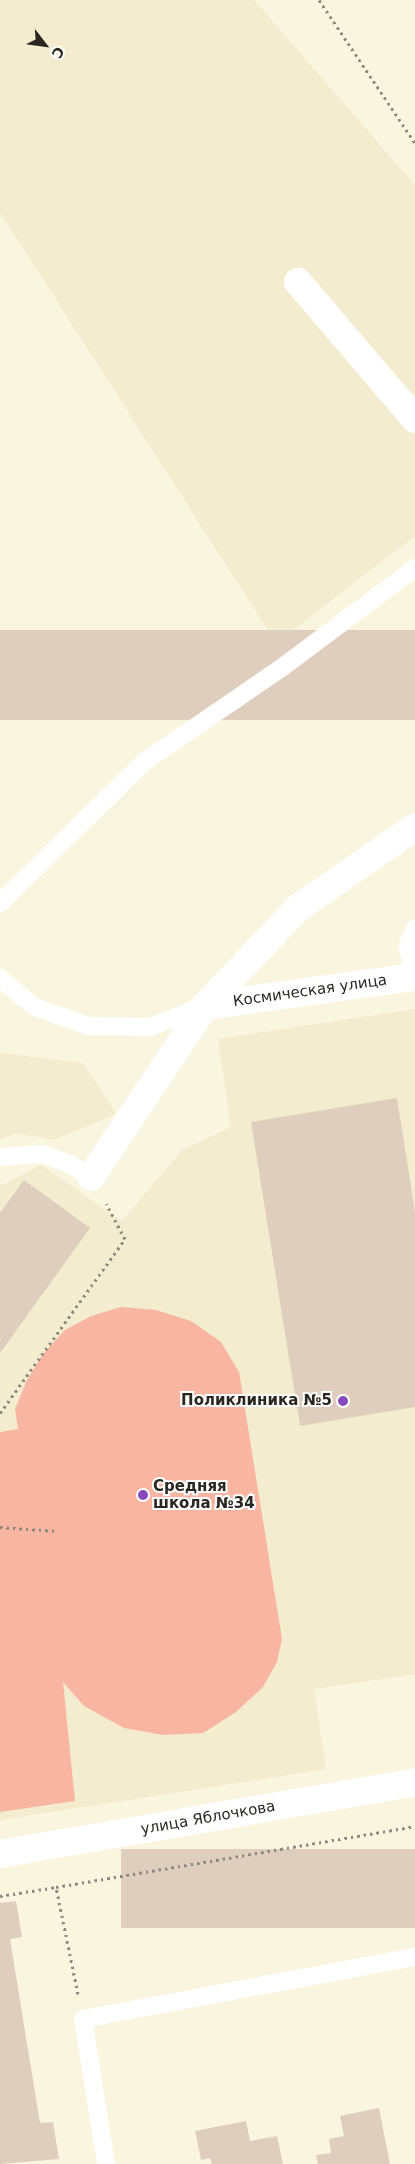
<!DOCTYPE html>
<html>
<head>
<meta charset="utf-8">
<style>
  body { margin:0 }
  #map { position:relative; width:415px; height:2164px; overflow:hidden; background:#faf5df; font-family:"DejaVu Sans",sans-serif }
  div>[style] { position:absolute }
  .built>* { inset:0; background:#f3ecce }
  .green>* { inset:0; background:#f7b5a2 }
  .building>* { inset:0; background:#dfcebd; transform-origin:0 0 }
  .path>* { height:3px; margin-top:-1.5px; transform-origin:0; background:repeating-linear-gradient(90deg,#8d8a7b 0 2.5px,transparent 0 6.5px) }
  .lane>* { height:18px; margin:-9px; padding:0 9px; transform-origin:9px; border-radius:9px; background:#fff }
  .street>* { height:28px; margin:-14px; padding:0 14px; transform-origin:14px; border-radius:14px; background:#fff }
  .dots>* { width:14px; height:14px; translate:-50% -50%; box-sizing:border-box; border:2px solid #fff; border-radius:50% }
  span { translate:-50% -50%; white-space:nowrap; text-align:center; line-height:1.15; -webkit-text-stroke:4px #fff; paint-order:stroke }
  .street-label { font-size:15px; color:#29271f }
  .poi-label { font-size:15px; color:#29271f; font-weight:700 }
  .right { translate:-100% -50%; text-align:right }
  .left { translate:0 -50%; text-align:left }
  .north { position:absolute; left:20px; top:20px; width:50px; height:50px; -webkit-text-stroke:4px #fff; paint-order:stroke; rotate:120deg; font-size:14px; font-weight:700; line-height:20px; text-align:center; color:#29271f }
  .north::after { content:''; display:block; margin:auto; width:18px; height:22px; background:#29271f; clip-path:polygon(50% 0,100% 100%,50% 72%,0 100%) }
</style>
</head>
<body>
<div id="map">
  <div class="built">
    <div style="clip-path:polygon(0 0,254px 0,415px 185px,415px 536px,276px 643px,0 212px)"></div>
    <div style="clip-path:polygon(415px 1009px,415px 1674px,314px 1689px,326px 1769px,0 1820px,0 1186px,41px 1165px,122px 1221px,182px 1150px,231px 1127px,218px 1039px)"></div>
    <div style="clip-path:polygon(0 1053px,83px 1063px,116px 1114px,54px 1140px,16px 1133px,0 1140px)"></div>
  </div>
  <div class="green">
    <div style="clip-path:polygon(121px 1307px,156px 1310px,191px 1321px,221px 1342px,239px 1372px,282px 1639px,277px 1662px,263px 1687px,236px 1712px,203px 1733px,163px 1735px,124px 1728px,84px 1706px,63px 1682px,75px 1801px,0 1812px,0 1432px,18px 1429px,15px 1409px,27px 1380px,43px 1354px,65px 1330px,91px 1316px)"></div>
  </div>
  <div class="building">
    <div style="left:415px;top:630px;width:90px;height:509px;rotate:90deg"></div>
    <div style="clip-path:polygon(397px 1098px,415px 1212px,415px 1407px,300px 1426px,251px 1122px)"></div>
    <div style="clip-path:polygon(24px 1180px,90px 1228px,0 1353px,0 1213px)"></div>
    <div style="left:415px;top:1849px;width:79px;height:294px;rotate:90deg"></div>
    <div style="clip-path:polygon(16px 1901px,22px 1937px,10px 1939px,40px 2123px,53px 2122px,59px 2159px,0 2164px,0 1903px)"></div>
    <div style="clip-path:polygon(379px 2108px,390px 2164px,318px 2164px,316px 2155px,331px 2153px,329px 2139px,344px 2136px,340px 2116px)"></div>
    <div style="clip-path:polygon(246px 2121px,250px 2141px,277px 2136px,283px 2164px,212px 2164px,210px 2158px,201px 2160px,195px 2131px)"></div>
  </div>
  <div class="path">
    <div style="left:319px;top:0;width:172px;rotate:56.1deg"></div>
    <div style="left:0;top:1413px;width:214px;rotate:-54.3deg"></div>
    <div style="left:125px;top:1239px;width:40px;rotate:-118deg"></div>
    <div style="left:0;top:1527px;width:57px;rotate:4deg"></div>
    <div style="left:0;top:1896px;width:57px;rotate:-9.1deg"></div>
    <div style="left:78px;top:1994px;width:109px;rotate:-101.6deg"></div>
    <div style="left:56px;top:1887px;width:364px;rotate:-9.6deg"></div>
  </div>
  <div class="lane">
    <div style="left:0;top:903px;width:202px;rotate:-44.4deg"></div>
    <div style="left:144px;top:762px;width:170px;rotate:-34.4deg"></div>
    <div style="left:284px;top:666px;width:164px;rotate:-36.8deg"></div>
    <div style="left:413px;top:977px;width:33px;rotate:-99deg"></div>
    <div style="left:408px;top:944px;width:17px;rotate:-66deg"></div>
    <div style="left:0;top:978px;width:43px;rotate:40.3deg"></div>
    <div style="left:33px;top:1006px;width:59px;rotate:20deg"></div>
    <div style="left:88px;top:1026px;width:62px;rotate:0.9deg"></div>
    <div style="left:150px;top:1027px;width:58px;rotate:-21.3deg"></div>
    <div style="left:0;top:1157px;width:42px;rotate:-4.1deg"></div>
    <div style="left:42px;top:1154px;width:30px;rotate:20deg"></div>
    <div style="left:70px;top:1164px;width:25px;rotate:32deg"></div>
    <div style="left:106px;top:2164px;width:147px;rotate:-99deg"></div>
    <div style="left:83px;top:2019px;width:338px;rotate:-10.6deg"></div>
  </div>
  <div class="street">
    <div style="left:298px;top:282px;width:180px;rotate:49.5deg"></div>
    <div style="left:205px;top:1006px;width:212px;rotate:-7.9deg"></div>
    <div style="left:91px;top:1177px;width:206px;rotate:-56.3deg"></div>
    <div style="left:205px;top:1006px;width:135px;rotate:-46.5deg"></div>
    <div style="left:298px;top:908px;width:142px;rotate:-34.7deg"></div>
    <div style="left:0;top:1854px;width:421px;rotate:-9.8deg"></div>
  </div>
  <div class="dots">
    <div style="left:343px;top:1401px;background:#8948bd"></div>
    <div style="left:143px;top:1495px;background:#8948bd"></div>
  </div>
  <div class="street-label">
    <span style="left:310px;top:991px;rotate:-8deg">Космическая улица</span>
    <span style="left:208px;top:1818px;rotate:-10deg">улица Яблочкова</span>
  </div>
  <div class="poi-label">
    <span class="right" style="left:332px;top:1401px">Поликлиника №5</span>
    <span class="left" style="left:153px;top:1495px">Средняя<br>школа №34</span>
  </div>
  <div class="north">С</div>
</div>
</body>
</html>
